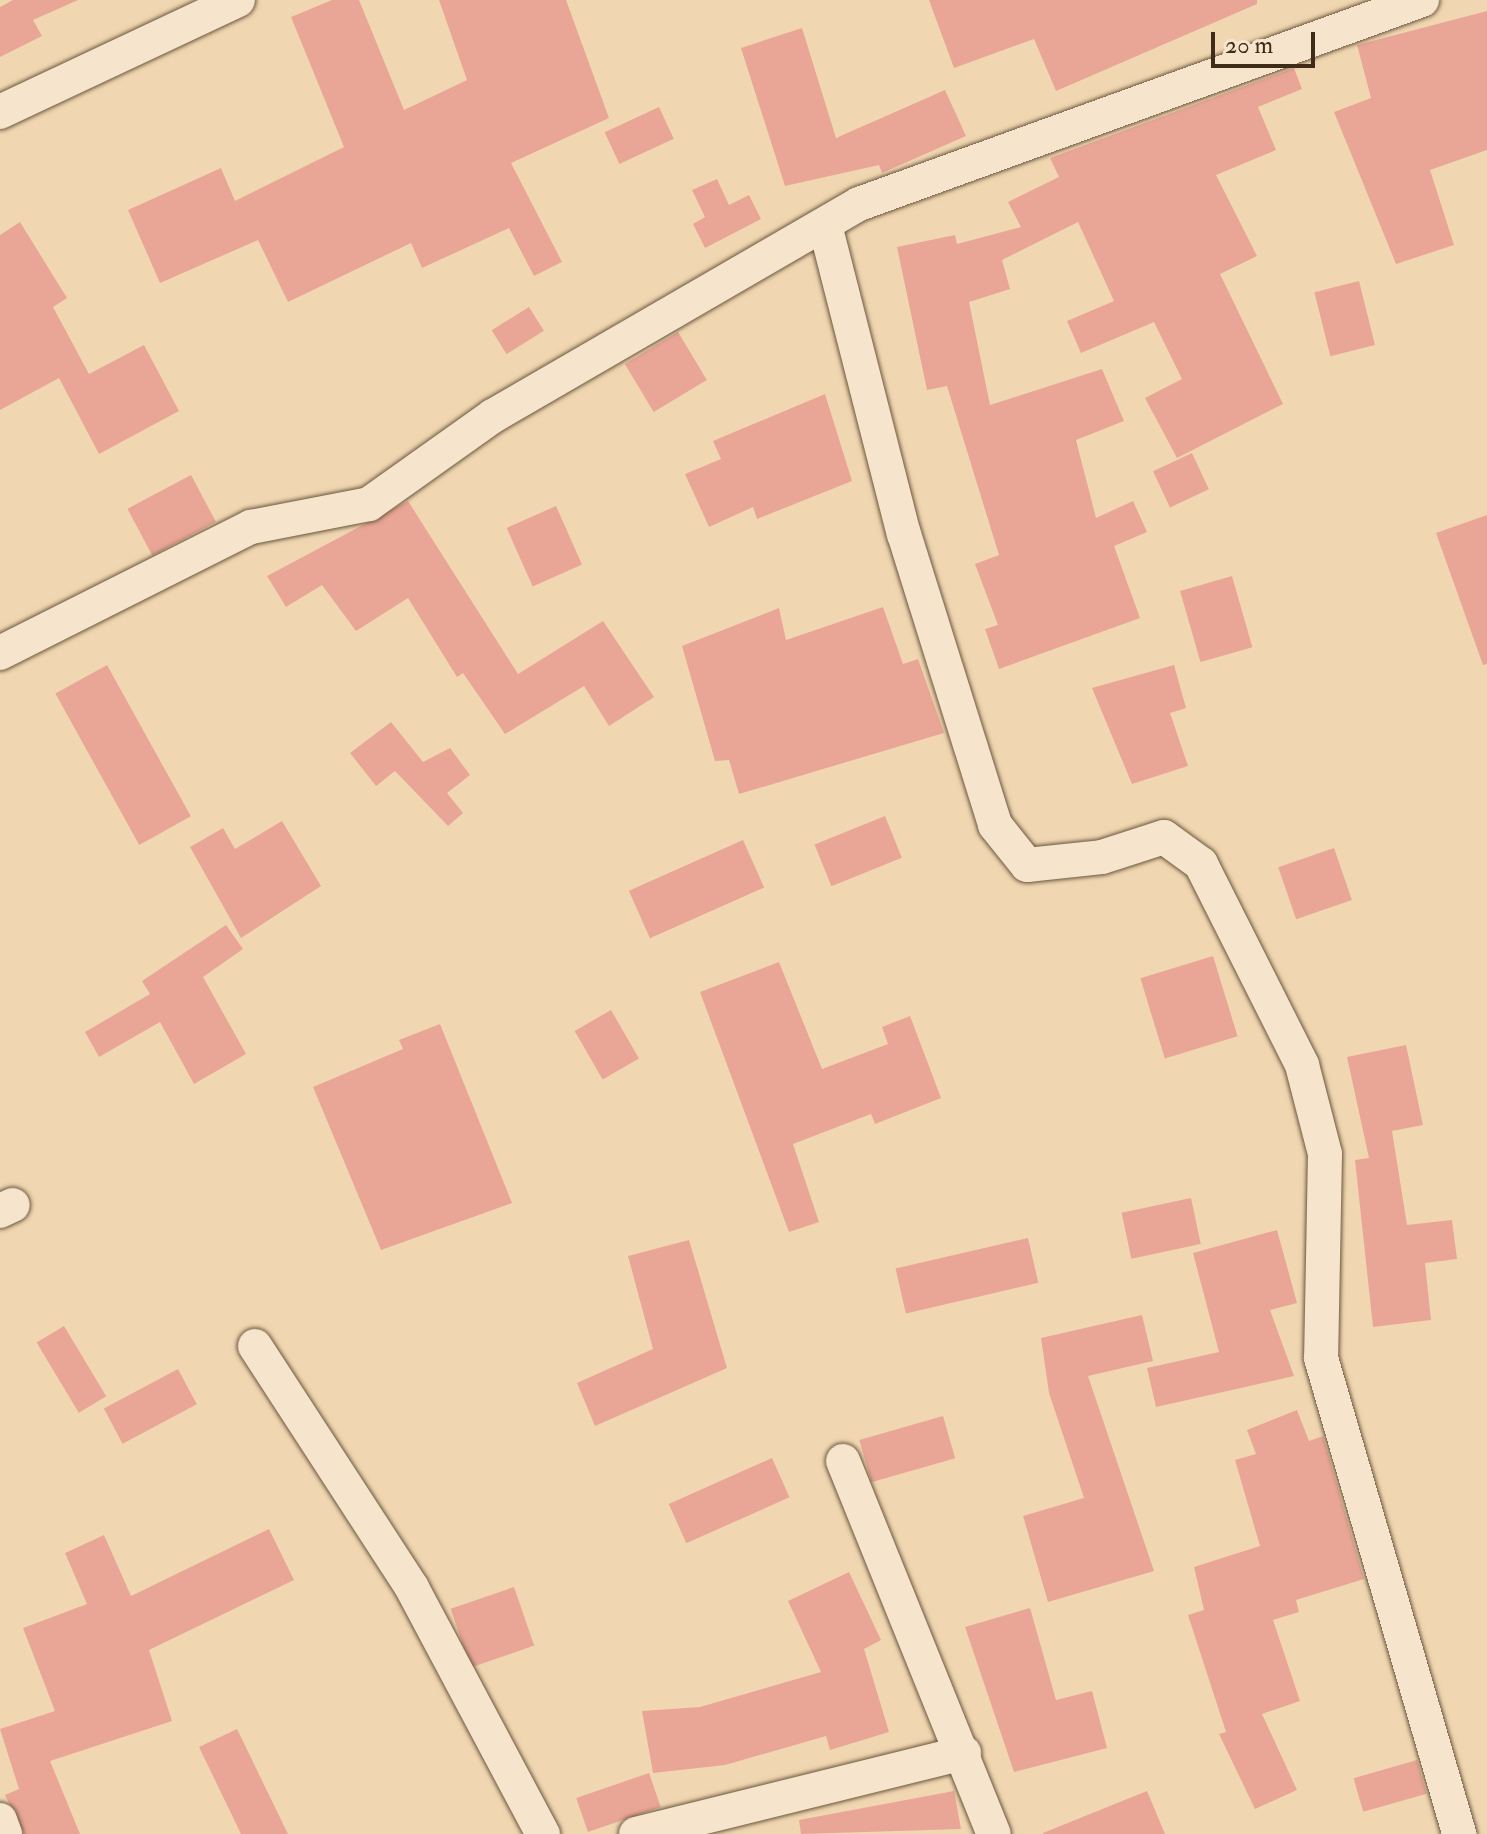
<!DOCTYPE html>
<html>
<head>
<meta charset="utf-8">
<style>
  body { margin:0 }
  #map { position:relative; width:1487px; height:1834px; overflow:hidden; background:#f1d7b1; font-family:"IM FELL Double Pica",serif }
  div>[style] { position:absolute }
  .building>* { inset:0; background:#e9a696; transform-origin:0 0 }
  .roads { filter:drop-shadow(0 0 2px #6b573f) drop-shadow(0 0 2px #6b573f) }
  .street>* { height:34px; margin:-17px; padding:0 17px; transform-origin:17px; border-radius:17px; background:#f6e5cc }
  span { translate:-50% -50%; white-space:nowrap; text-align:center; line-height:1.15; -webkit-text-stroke:8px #f6e5cc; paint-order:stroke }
  .scale { position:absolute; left:1211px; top:32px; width:104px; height:36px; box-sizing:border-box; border:4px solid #3e2c19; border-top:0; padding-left:10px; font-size:24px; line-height:28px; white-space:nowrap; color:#3e2c19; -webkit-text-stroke:6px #f6e5cc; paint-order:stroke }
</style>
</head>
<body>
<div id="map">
  <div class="building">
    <div style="clip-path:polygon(13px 0,78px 0,33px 20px,42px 36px,0 57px,0 7px)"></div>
    <div style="clip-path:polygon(332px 0,359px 0,404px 110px,467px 80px,439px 0,566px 0,609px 118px,511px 163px,562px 262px,534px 276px,509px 228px,422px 268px,411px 243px,288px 302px,258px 240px,160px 283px,128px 210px,221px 168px,235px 201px,344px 147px,291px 17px)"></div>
    <div style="clip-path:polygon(929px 0,1257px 0,1257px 4px,1056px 91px,1034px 39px,954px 68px)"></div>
    <div style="clip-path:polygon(1487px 11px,1487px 150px,1430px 170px,1454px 245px,1396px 264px,1334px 112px,1371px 98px,1357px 45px)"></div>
    <div style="clip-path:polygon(802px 28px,836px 138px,945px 90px,966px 136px,882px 173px,879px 165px,785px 186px,741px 48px)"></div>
    <div style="clip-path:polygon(1294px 68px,1302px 89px,1258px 107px,1276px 150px,1216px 175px,1257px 256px,1220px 274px,1283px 404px,1177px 458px,1145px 398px,1182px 379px,1154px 322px,1081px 353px,1067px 321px,1114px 301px,1078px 222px,1002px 260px,1010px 289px,969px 302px,990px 405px,1102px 369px,1124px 421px,1076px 440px,1096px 518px,1133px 501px,1147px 532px,1114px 546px,1140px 618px,999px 669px,985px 629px,998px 625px,975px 564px,999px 555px,947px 386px,927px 390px,897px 247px,955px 235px,957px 244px,1021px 227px,1008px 202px,1059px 177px,1050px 158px)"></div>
    <div style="left:659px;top:107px;width:35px;height:60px;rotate:65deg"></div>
    <div style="clip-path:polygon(717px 179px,729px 205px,749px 195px,761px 219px,705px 248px,693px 224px,705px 217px,692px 190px)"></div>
    <div style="clip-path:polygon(20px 222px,67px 298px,53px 307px,89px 374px,144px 345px,179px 411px,99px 454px,59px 378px,0 410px,0 235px)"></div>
    <div style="left:1359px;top:281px;width:66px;height:46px;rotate:76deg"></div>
    <div style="left:529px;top:307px;width:28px;height:44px;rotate:58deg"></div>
    <div style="left:678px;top:332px;width:56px;height:62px;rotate:59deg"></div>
    <div style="clip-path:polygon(825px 394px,852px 481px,757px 519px,753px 507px,709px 527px,685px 474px,721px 459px,713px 441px)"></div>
    <div style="left:1192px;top:453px;width:40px;height:43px;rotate:65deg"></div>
    <div style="left:191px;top:475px;width:53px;height:72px;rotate:62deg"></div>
    <div style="clip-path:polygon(408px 501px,518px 674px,603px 621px,654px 697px,609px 726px,584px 686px,505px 734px,463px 673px,457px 677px,408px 598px,356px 631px,322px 585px,286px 607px,267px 576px)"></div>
    <div style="left:556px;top:506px;width:64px;height:54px;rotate:66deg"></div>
    <div style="clip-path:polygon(1487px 515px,1487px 664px,1483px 665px,1436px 533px)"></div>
    <div style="left:1232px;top:576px;width:74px;height:54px;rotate:74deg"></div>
    <div style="clip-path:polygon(883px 607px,903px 664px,918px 659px,944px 733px,739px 794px,729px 760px,715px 761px,682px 646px,779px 608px,786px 640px)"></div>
    <div style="left:107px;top:665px;width:173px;height:59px;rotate:61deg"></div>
    <div style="clip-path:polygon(1174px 665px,1186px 708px,1170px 713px,1188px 766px,1132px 784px,1092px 688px)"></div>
    <div style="clip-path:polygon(391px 722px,423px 762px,450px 748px,470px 775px,447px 793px,463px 813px,448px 826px,395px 771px,376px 786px,350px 753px)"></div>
    <div style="left:885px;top:816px;width:45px;height:76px;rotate:68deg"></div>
    <div style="clip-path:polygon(282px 821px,321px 886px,241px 938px,190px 847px,223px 828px,235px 849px)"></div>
    <div style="left:743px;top:840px;width:52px;height:125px;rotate:66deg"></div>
    <div style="left:1334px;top:848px;width:55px;height:59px;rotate:71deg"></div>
    <div style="clip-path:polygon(226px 925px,243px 949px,203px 977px,246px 1054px,194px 1084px,160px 1022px,99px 1057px,85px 1032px,150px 994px,142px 981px)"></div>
    <div style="left:1213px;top:956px;width:84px;height:76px;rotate:73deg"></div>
    <div style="clip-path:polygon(779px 962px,822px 1069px,888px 1044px,882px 1027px,910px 1016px,941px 1098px,875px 1124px,871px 1114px,793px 1144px,819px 1222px,789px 1232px,700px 992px)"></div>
    <div style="left:611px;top:1010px;width:56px;height:42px;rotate:60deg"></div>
    <div style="clip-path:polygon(440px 1024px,512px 1203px,381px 1250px,313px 1087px,403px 1049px,399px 1040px)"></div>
    <div style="clip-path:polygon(1406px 1045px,1423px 1125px,1392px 1131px,1407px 1225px,1452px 1220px,1457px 1259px,1425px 1263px,1431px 1320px,1373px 1327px,1355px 1160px,1369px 1158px,1347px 1057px)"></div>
    <div style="left:1191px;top:1198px;width:47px;height:71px;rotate:78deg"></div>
    <div style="clip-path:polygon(1277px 1230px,1297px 1303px,1270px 1310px,1294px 1376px,1156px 1407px,1147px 1368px,1219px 1352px,1193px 1253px)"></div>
    <div style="left:1028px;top:1238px;width:46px;height:136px;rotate:77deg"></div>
    <div style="clip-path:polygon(689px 1240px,727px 1368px,595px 1426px,577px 1383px,653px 1349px,628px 1256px)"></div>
    <div style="clip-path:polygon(1142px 1315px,1153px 1361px,1088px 1376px,1154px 1571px,1048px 1602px,1023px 1516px,1084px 1498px,1049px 1393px,1041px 1338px)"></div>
    <div style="left:64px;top:1326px;width:82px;height:32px;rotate:59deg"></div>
    <div style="left:178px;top:1369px;width:40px;height:84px;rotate:62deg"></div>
    <div style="clip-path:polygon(1297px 1410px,1309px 1441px,1323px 1436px,1364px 1579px,1296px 1600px,1299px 1612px,1273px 1620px,1300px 1701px,1262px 1714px,1297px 1790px,1255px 1809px,1219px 1734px,1226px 1732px,1188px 1615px,1204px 1610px,1194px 1567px,1260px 1546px,1235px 1460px,1256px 1454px,1247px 1430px)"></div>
    <div style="left:943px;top:1416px;width:44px;height:87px;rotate:74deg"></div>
    <div style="left:772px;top:1458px;width:43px;height:113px;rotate:66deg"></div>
    <div style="clip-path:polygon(269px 1529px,294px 1580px,149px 1650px,172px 1721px,50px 1761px,80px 1834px,24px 1834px,5px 1795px,19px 1789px,0 1729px,55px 1711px,23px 1628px,87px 1604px,65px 1553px,104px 1535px,131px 1596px)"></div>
    <div style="clip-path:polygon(849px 1572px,881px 1640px,864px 1649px,889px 1732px,830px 1750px,826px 1736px,725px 1765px,653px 1773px,642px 1711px,700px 1707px,821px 1672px,788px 1601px)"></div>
    <div style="left:514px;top:1587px;width:62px;height:67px;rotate:71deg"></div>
    <div style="clip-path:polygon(1030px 1608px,1056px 1700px,1092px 1691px,1107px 1748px,1014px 1772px,965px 1627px)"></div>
    <div style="clip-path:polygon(237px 1729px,288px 1834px,241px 1834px,199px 1747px)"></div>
    <div style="left:1417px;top:1760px;width:35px;height:66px;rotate:74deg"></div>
    <div style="left:649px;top:1773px;width:36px;height:77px;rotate:71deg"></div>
    <div style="clip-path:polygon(954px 1791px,961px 1829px,801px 1834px,799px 1820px)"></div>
    <div style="clip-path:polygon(1147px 1791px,1165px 1834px,1043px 1834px,1043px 1833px)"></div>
  </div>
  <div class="roads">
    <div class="street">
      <div style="left:0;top:112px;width:263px;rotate:-25.2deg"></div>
      <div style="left:825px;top:225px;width:319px;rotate:75.7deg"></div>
      <div style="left:904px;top:534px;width:305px;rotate:72.6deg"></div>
      <div style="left:995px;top:825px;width:51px;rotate:51.3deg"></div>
      <div style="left:1027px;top:865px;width:75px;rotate:-6.1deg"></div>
      <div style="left:1102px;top:857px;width:65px;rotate:-17.9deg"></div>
      <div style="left:1164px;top:837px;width:46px;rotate:36.1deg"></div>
      <div style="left:1201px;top:864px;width:225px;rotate:63.3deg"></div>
      <div style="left:1302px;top:1065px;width:92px;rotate:75.5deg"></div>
      <div style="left:1325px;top:1154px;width:204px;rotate:91.1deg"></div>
      <div style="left:1321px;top:1358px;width:496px;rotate:73.8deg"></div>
      <div style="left:0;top:653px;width:281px;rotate:-26.7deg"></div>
      <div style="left:251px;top:527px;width:120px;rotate:-11deg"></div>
      <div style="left:369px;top:504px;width:152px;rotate:-35.4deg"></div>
      <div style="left:493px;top:416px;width:423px;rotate:-30.1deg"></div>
      <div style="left:859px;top:204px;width:599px;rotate:-19.92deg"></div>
      <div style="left:0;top:1211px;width:14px;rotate:-25deg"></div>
      <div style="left:255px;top:1346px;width:288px;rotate:57deg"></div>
      <div style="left:412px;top:1588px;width:279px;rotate:62deg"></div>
      <div style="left:843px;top:1461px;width:402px;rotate:68deg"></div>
      <div style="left:0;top:1820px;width:15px;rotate:70deg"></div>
      <div style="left:636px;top:1834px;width:338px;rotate:-13.9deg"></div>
    </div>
  </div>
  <div class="scale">20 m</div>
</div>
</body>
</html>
